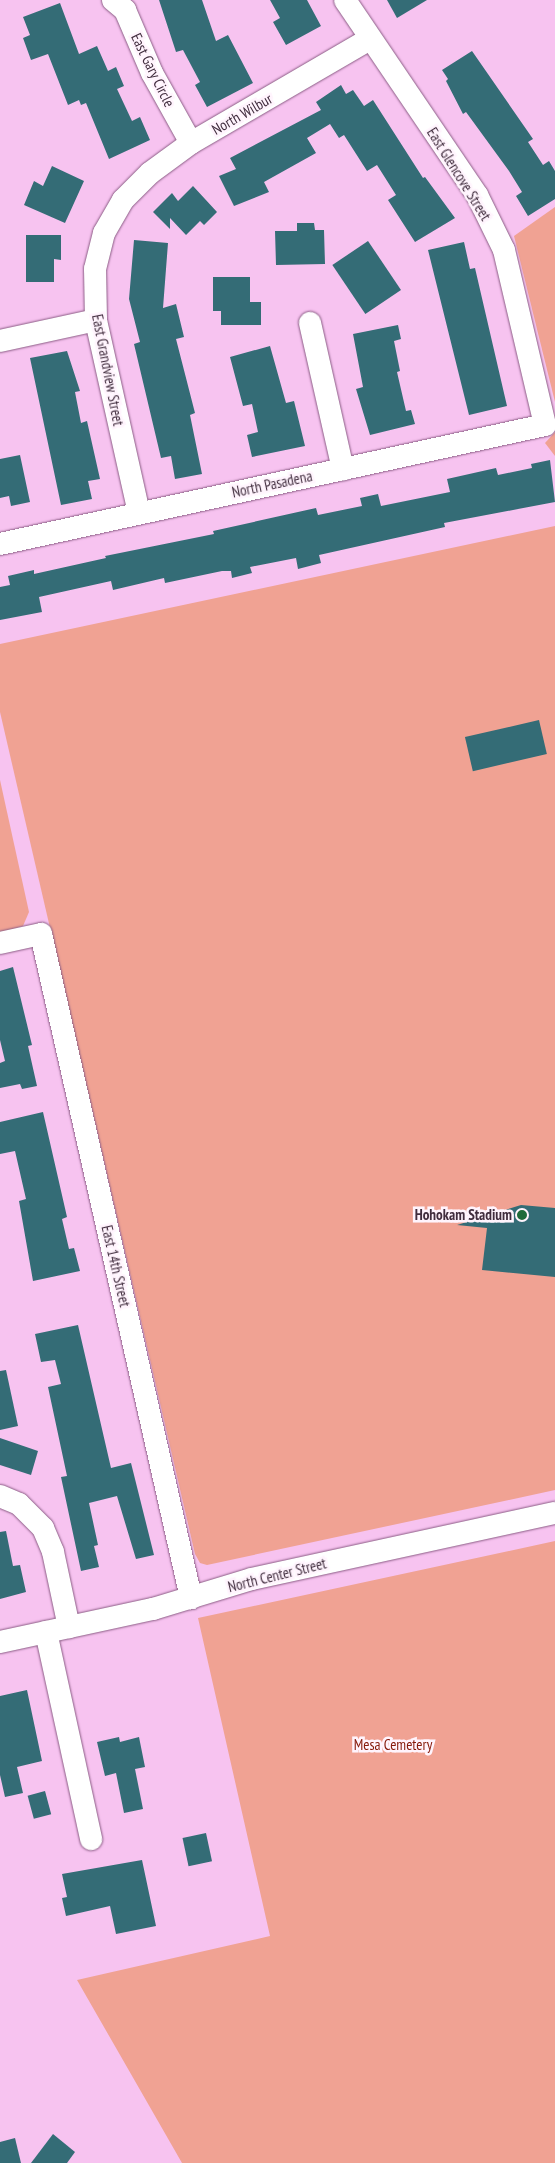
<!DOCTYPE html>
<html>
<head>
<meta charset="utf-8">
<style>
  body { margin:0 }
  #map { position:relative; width:555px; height:2163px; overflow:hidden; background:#f7c3f0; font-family:"PT Sans Narrow",sans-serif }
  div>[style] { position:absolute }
  .green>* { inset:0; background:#f0a293 }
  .building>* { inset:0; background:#346c76; transform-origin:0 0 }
  .roads { filter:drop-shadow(0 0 1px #8b5d85) drop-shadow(0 0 1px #8b5d85) }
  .minor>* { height:22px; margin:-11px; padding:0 11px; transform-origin:11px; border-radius:11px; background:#fff }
  .dots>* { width:14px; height:14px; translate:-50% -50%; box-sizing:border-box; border:2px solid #fff4fd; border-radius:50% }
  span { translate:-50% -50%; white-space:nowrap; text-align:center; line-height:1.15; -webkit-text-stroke:5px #fff4fd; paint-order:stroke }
  .street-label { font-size:15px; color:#412d3e }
  .poi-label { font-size:15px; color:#412d3e; font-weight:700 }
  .right { translate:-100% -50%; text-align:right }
  .park-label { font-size:15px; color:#861a0b }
</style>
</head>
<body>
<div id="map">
  <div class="green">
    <div style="clip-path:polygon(555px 207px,555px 402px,514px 236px)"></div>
    <div style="clip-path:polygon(555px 432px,555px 456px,545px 443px)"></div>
    <div style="clip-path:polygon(555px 526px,555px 1490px,207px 1565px,200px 1563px,195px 1554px,0 712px,0 644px)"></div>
    <div style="clip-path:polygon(0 780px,29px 912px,23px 926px,0 933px)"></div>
    <div style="clip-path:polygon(555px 1541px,555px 2163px,182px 2163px,77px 1980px,270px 1936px,198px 1618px)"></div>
  </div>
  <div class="building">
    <div style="clip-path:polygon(159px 0,202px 0,216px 41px,228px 35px,253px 83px,207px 107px,195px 85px,200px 82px,183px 50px,176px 52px)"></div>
    <div style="clip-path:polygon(270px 0,307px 0,321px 26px,286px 45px,273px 22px,280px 18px)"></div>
    <div style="clip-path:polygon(387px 0,427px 0,397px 18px)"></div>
    <div style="clip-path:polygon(60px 3px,79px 54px,97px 46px,108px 71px,116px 67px,124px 86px,117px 89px,132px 121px,140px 117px,150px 140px,109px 159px,86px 103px,81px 105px,79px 100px,68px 105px,48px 54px,31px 60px,23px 38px,30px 35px,23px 17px)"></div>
    <div style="clip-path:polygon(472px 51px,533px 139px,528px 142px,543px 165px,549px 161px,555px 171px,555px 199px,528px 216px,516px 196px,522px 192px,509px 171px,466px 112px,463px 114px,446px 81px,448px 79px,442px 70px)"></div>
    <div style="clip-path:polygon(341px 85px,346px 94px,353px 90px,364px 106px,373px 100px,423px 178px,425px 177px,455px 218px,415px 242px,388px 200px,396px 195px,377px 165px,367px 171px,344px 135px,339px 138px,330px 124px,307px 138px,316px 153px,264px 182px,269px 192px,234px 206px,219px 176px,236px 169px,230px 158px,321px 110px,316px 102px)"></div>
    <div style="clip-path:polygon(52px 166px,84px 181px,65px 223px,24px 205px,34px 181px,43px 186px)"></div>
    <div style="clip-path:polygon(193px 186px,217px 212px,204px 225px,200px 221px,186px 235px,170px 218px,170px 229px,153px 212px,172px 193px,178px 201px)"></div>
    <div style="clip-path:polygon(297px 223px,314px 223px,315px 230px,324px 230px,325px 264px,276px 265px,275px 231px,297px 231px)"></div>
    <div style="clip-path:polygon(26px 235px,61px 235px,61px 260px,54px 259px,54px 282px,26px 282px)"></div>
    <div style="clip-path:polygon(134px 240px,168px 243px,163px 308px,176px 304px,184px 337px,176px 339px,195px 413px,190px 415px,202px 474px,175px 479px,171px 456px,161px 458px,134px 344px,140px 342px,129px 299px)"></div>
    <div style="left:368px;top:241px;width:59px;height:43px;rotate:56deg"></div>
    <div style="clip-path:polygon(464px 242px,470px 269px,475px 268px,507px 406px,469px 415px,428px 250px)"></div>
    <div style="clip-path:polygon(213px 277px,250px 277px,250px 302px,261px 302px,261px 325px,221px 325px,221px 311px,213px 311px)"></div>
    <div style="clip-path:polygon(398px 325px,401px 339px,394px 341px,400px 371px,397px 372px,406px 411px,411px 410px,415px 424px,370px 435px,356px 389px,363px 387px,353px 334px)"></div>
    <div style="clip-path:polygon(270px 346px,286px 403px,294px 401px,305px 446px,252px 457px,247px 435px,258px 432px,252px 404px,243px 406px,230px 357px)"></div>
    <div style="clip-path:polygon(67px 351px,80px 391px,75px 392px,81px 423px,87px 421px,100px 479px,88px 481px,92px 499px,61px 505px,30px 358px)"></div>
    <div style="clip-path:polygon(20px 455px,30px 502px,11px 506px,9px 496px,0 498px,0 459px)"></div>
    <div style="clip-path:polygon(550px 460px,555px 502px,444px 523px,445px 527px,319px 555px,321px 563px,298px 569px,296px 558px,250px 567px,252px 573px,232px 578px,231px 571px,222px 571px,165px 583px,164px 578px,113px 590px,111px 581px,39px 597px,42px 612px,0 620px,0 587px,10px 585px,8px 576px,34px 570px,34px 574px,106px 558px,105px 556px,214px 534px,213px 531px,316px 508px,318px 515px,362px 506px,360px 498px,378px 494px,381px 506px,450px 492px,447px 479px,496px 468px,498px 475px,532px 468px,531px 464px)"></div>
    <div style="left:539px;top:720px;width:35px;height:76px;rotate:77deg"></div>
    <div style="clip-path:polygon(13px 967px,32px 1045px,28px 1046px,37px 1086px,22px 1089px,20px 1084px,0 1088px,0 1063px,5px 1061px,0 1040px,0 971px)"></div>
    <div style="clip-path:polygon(43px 1112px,67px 1217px,62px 1219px,69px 1249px,74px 1248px,80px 1271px,33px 1281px,19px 1201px,26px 1199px,15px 1151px,0 1154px,0 1122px)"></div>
    <div style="clip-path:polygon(521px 1205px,555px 1208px,555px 1277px,482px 1270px,487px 1228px,457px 1225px)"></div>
    <div style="clip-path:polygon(78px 1325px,111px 1468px,131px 1463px,154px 1555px,136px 1559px,117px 1496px,89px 1503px,98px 1545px,94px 1546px,99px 1567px,81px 1571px,61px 1477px,67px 1476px,48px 1387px,61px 1384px,55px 1360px,41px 1362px,35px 1334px)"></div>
    <div style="clip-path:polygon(6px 1370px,18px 1426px,0 1430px,0 1371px)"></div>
    <div style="clip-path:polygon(0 1438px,38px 1451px,31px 1475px,0 1465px)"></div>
    <div style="clip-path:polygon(6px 1531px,13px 1566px,20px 1565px,26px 1592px,0 1599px,0 1532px)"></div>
    <div style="clip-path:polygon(27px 1690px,42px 1761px,17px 1767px,23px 1793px,5px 1797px,0 1775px,0 1696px)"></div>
    <div style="clip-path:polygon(119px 1737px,120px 1742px,139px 1737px,145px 1767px,135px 1769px,143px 1809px,124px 1813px,116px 1773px,105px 1776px,97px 1742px)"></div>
    <div style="left:45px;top:1791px;width:24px;height:18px;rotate:75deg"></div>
    <div style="left:206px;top:1833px;width:29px;height:24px;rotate:78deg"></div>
    <div style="clip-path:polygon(142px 1860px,156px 1926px,116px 1934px,110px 1906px,66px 1916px,62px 1898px,67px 1897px,62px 1874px)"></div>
    <div style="clip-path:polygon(53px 2134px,75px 2152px,67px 2163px,31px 2163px)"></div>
    <div style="clip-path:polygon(15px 2138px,21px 2163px,0 2163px,0 2142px)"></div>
  </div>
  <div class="roads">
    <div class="minor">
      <div style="left:113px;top:0;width:16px;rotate:40deg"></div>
      <div style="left:125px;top:10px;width:69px;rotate:66.8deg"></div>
      <div style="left:152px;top:73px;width:80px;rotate:60.9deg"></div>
      <div style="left:310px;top:323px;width:150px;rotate:77.3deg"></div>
      <div style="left:0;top:341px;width:98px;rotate:-12.3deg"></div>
      <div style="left:139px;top:513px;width:198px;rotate:-102.6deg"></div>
      <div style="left:96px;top:320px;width:51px;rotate:-91.1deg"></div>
      <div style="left:95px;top:269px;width:37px;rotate:-76deg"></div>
      <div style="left:104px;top:233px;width:38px;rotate:-60deg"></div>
      <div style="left:123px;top:200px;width:38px;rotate:-45deg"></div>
      <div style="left:150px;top:173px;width:51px;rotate:-36.2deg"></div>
      <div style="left:191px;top:143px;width:207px;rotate:-30.2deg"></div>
      <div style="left:0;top:544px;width:558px;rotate:-12.32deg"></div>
      <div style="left:545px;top:425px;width:180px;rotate:-103.2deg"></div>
      <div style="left:504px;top:250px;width:61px;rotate:-116.1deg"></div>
      <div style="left:477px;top:195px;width:235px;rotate:-124.1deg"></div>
      <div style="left:0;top:943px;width:42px;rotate:-12.4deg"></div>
      <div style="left:41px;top:934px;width:681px;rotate:77.27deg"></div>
      <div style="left:0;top:1496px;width:21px;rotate:23deg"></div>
      <div style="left:19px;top:1504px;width:34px;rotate:45deg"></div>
      <div style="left:43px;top:1528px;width:26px;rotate:67deg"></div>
      <div style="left:53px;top:1552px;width:77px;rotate:78deg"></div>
      <div style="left:46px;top:1632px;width:212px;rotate:77.7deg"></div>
      <div style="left:0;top:1642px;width:157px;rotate:-12.2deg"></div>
      <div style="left:153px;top:1609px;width:103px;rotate:-16.9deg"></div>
      <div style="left:252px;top:1579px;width:310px;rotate:-12.3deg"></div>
    </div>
  </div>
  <div class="dots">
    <div style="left:522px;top:1215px;background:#1f6b3a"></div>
  </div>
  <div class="street-label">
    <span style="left:153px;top:70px;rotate:64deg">East Gary Circle</span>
    <span style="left:242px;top:114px;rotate:-30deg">North Wilbur</span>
    <span style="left:459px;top:174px;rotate:58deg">East Glencove Street</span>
    <span style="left:108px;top:370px;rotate:79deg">East Grandview Street</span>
    <span style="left:272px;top:484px;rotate:-12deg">North Pasadena</span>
    <span style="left:116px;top:1266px;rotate:77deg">East 14th Street</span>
    <span style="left:277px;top:1575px;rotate:-14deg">North Center Street</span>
  </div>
  <div class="poi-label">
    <span class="right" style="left:512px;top:1215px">Hohokam Stadium</span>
  </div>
  <div class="park-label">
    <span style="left:393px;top:1745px">Mesa Cemetery</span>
  </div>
</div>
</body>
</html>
